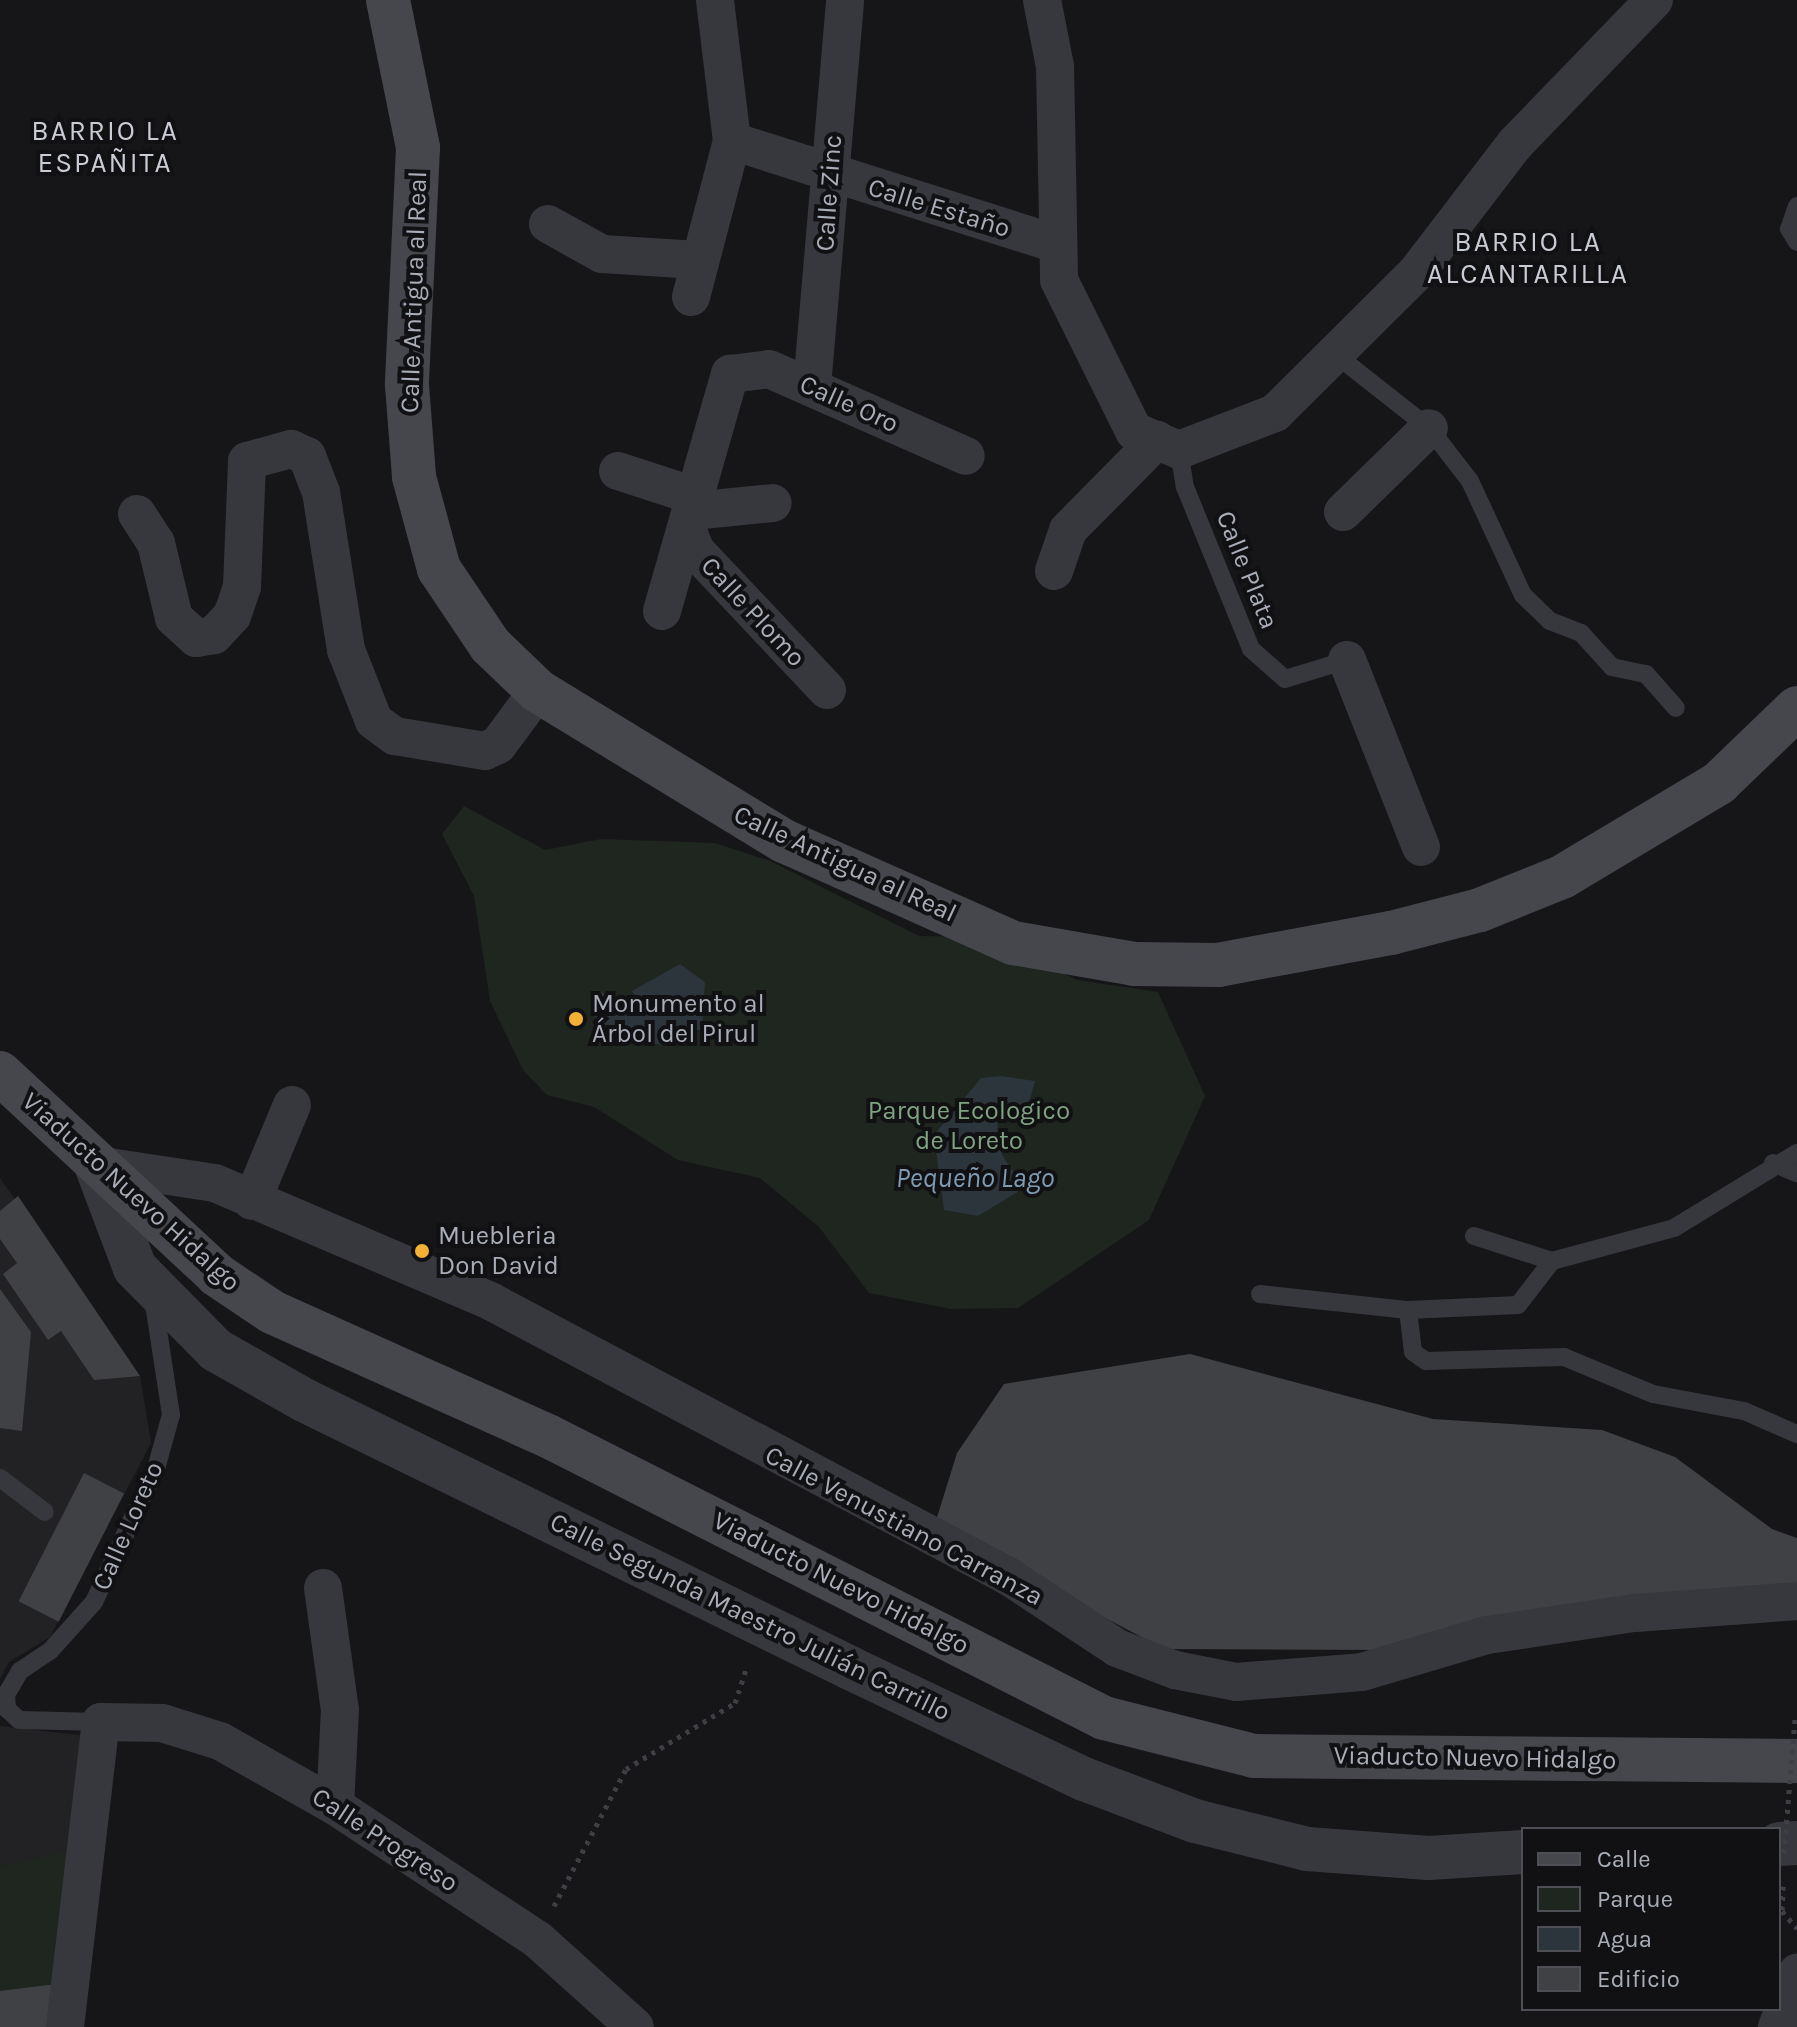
<!DOCTYPE html>
<html>
<head>
<meta charset="utf-8">
<style>
  body { margin:0 }
  #map { position:relative; width:1797px; height:2027px; overflow:hidden; background:#161618; font-family:Karla,sans-serif }
  div>[style] { position:absolute }
  .built>* { inset:0; background:#222225 }
  .green>* { inset:0; background:#1e261f }
  .water>* { inset:0; background:#2c353c }
  .building>* { inset:0; background:#404145; transform-origin:0 0 }
  .path>* { height:5px; margin-top:-2.5px; transform-origin:0; background:repeating-linear-gradient(90deg,#3d3f44 0 4px,transparent 0 10px) }
  .service>* { height:18px; margin:-9px; padding:0 9px; transform-origin:9px; border-radius:9px; background:#37383d }
  .minor>* { height:38px; margin:-19px; padding:0 19px; transform-origin:19px; border-radius:19px; background:#37383d }
  .tertiary>* { height:44px; margin:-22px; padding:0 22px; transform-origin:22px; border-radius:22px; background:#37383d }
  .secondary>* { height:44px; margin:-22px; padding:0 22px; transform-origin:22px; border-radius:22px; background:#45474d }
  .path-bridge>* { height:5px; margin-top:-2.5px; transform-origin:0; background:repeating-linear-gradient(90deg,#3d3f44 0 4px,transparent 0 10px) }
  .dots>* { width:22px; height:22px; translate:-50% -50%; box-sizing:border-box; border:4px solid #111113; border-radius:50% }
  span { translate:-50% -50%; white-space:nowrap; text-align:center; line-height:1.15; -webkit-text-stroke:8px #111113; paint-order:stroke }
  .street-label { font-size:26px; color:#a8adb8 }
  .poi-label { font-size:26px; color:#a8adb8 }
  .left { translate:0 -50%; text-align:left }
  .park-label { font-size:26px; color:#7fa381 }
  .neighbourhood-label { font-size:28px; color:#c9ccd4; letter-spacing:2px }
  .water-label { font-size:28px; color:#7f9bb3; font-style:italic }
  .legend { position:absolute; left:1521px; top:1827px; width:260px; height:184px; box-sizing:border-box; background:#111113; border:2px solid #4d4f55; margin:0; padding:10px 14px; list-style:none; font-size:24px; color:#a8adb8 }
  .legend li { display:flex; align-items:center; gap:16px; height:40px }
  .legend b { width:40px; border:2px solid #4d4f55 }
</style>
</head>
<body>
<div id="map">
  <div class="built">
    <div style="clip-path:polygon(0 1178px,140px 1376px,151px 1443px,50px 1637px,9px 1662px,0 1679px)"></div>
    <div style="clip-path:polygon(0 1726px,88px 1736px,73px 1850px,0 1991px)"></div>
  </div>
  <div class="green">
    <div style="clip-path:polygon(464px 806px,545px 850px,601px 839px,715px 843px,770px 861px,919px 936px,989px 937px,1077px 980px,1158px 992px,1205px 1096px,1149px 1220px,1018px 1308px,951px 1309px,869px 1293px,819px 1227px,760px 1178px,678px 1160px,594px 1107px,547px 1095px,523px 1070px,490px 1001px,474px 896px,442px 834px)"></div>
    <div style="clip-path:polygon(73px 1850px,56px 1984px,0 2027px,0 1866px)"></div>
  </div>
  <div class="water">
    <div style="clip-path:polygon(680px 964px,705px 982px,702px 1029px,665px 1045px,617px 1039px,593px 1014px,597px 990px,645px 1012px,632px 991px)"></div>
    <div style="clip-path:polygon(1001px 1076px,1035px 1081px,1024px 1121px,997px 1123px,1002px 1155px,1024px 1188px,978px 1216px,944px 1210px,934px 1135px,981px 1078px)"></div>
  </div>
  <div class="building">
    <div style="clip-path:polygon(18px 1196px,140px 1376px,94px 1380px,61px 1331px,48px 1340px,3px 1274px,17px 1263px,0 1239px,0 1211px)"></div>
    <div style="clip-path:polygon(0 1289px,31px 1332px,22px 1431px,0 1428px)"></div>
    <div style="clip-path:polygon(1190px 1354px,1433px 1419px,1602px 1430px,1675px 1457px,1772px 1529px,1797px 1538px,1797px 1583px,1387px 1650px,1164px 1649px,934px 1527px,957px 1453px,1004px 1384px)"></div>
    <div style="left:84px;top:1473px;width:45px;height:144px;rotate:27deg"></div>
    <div style="clip-path:polygon(56px 1984px,50px 2027px,0 2027px,0 1991px)"></div>
  </div>
  <div class="path">
    <div style="left:1783px;top:1886px;width:25px;rotate:92deg"></div>
    <div style="left:1782px;top:1911px;width:23px;rotate:49deg"></div>
    <div style="left:554px;top:1906px;width:155px;rotate:-62.3deg"></div>
    <div style="left:626px;top:1769px;width:127px;rotate:-31.2deg"></div>
    <div style="left:735px;top:1703px;width:39px;rotate:-72deg"></div>
  </div>
  <div class="service">
    <div style="left:1797px;top:206px;width:24px;rotate:109deg"></div>
    <div style="left:1789px;top:229px;width:15px;rotate:58deg"></div>
    <div style="left:1335px;top:354px;width:120px;rotate:38.2deg"></div>
    <div style="left:1429px;top:428px;width:67px;rotate:52.3deg"></div>
    <div style="left:1470px;top:481px;width:126px;rotate:65.1deg"></div>
    <div style="left:1523px;top:595px;width:37px;rotate:44deg"></div>
    <div style="left:1550px;top:621px;width:33px;rotate:21deg"></div>
    <div style="left:1581px;top:633px;width:46px;rotate:47.6deg"></div>
    <div style="left:1612px;top:667px;width:35px;rotate:12deg"></div>
    <div style="left:1646px;top:674px;width:45px;rotate:48.6deg"></div>
    <div style="left:1179px;top:450px;width:37px;rotate:81deg"></div>
    <div style="left:1185px;top:487px;width:175px;rotate:67.8deg"></div>
    <div style="left:1251px;top:649px;width:45px;rotate:41.4deg"></div>
    <div style="left:1285px;top:679px;width:65px;rotate:-17deg"></div>
    <div style="left:1773px;top:1163px;width:26px;rotate:23deg"></div>
    <div style="left:1474px;top:1236px;width:82px;rotate:17.8deg"></div>
    <div style="left:1260px;top:1294px;width:149px;rotate:6.2deg"></div>
    <div style="left:1408px;top:1310px;width:110px;rotate:-2.6deg"></div>
    <div style="left:1518px;top:1305px;width:56px;rotate:-52.3deg"></div>
    <div style="left:1552px;top:1261px;width:126px;rotate:-15.1deg"></div>
    <div style="left:1674px;top:1228px;width:144px;rotate:-31.4deg"></div>
    <div style="left:1408px;top:1310px;width:42px;rotate:83.2deg"></div>
    <div style="left:1413px;top:1352px;width:16px;rotate:35deg"></div>
    <div style="left:1426px;top:1361px;width:138px;rotate:-1.7deg"></div>
    <div style="left:1564px;top:1357px;width:96px;rotate:22.6deg"></div>
    <div style="left:1653px;top:1394px;width:93px;rotate:10.6deg"></div>
    <div style="left:1744px;top:1411px;width:58px;rotate:23.5deg"></div>
    <div style="left:0;top:1478px;width:56px;rotate:37.1deg"></div>
    <div style="left:101px;top:1722px;width:82px;rotate:-178.6deg"></div>
    <div style="left:19px;top:1720px;width:16px;rotate:-137deg"></div>
    <div style="left:7px;top:1709px;width:14px;rotate:-94deg"></div>
    <div style="left:6px;top:1695px;width:28px;rotate:-60deg"></div>
    <div style="left:20px;top:1671px;width:36px;rotate:-34deg"></div>
    <div style="left:50px;top:1651px;width:66px;rotate:-48.1deg"></div>
    <div style="left:94px;top:1602px;width:151px;rotate:-65.3deg"></div>
    <div style="left:157px;top:1465px;width:52px;rotate:-74.4deg"></div>
    <div style="left:171px;top:1415px;width:119px;rotate:-98.7deg"></div>
  </div>
  <div class="minor">
    <div style="left:1042px;top:0;width:67px;rotate:78.9deg"></div>
    <div style="left:1055px;top:66px;width:214px;rotate:88.9deg"></div>
    <div style="left:1059px;top:280px;width:169px;rotate:63.6deg"></div>
    <div style="left:1134px;top:431px;width:49px;rotate:22.9deg"></div>
    <div style="left:1179px;top:450px;width:103px;rotate:-21.1deg"></div>
    <div style="left:1275px;top:413px;width:199px;rotate:-44.8deg"></div>
    <div style="left:1416px;top:273px;width:163px;rotate:-52.5deg"></div>
    <div style="left:1515px;top:144px;width:200px;rotate:-46deg"></div>
    <div style="left:732px;top:141px;width:340px;rotate:17.6deg"></div>
    <div style="left:548px;top:224px;width:62px;rotate:29.1deg"></div>
    <div style="left:602px;top:254px;width:96px;rotate:3.6deg"></div>
    <div style="left:691px;top:297px;width:161px;rotate:-75.3deg"></div>
    <div style="left:732px;top:141px;width:142px;rotate:-96.9deg"></div>
    <div style="left:812px;top:387px;width:388px;rotate:-85.1deg"></div>
    <div style="left:618px;top:471px;width:84px;rotate:18deg"></div>
    <div style="left:692px;top:511px;width:81px;rotate:-5.6deg"></div>
    <div style="left:1343px;top:512px;width:120px;rotate:-44.3deg"></div>
    <div style="left:137px;top:514px;width:35px;rotate:57deg"></div>
    <div style="left:156px;top:543px;width:77px;rotate:76.5deg"></div>
    <div style="left:174px;top:618px;width:30px;rotate:42deg"></div>
    <div style="left:196px;top:638px;width:18px;rotate:-9deg"></div>
    <div style="left:214px;top:635px;width:26px;rotate:-47deg"></div>
    <div style="left:232px;top:616px;width:31px;rotate:-71deg"></div>
    <div style="left:242px;top:587px;width:126px;rotate:-87.7deg"></div>
    <div style="left:247px;top:461px;width:46px;rotate:-15.3deg"></div>
    <div style="left:291px;top:449px;width:17px;rotate:24deg"></div>
    <div style="left:307px;top:456px;width:39px;rotate:69deg"></div>
    <div style="left:321px;top:492px;width:160px;rotate:81deg"></div>
    <div style="left:346px;top:650px;width:76px;rotate:68.5deg"></div>
    <div style="left:374px;top:721px;width:26px;rotate:36deg"></div>
    <div style="left:395px;top:736px;width:91px;rotate:9.5deg"></div>
    <div style="left:485px;top:751px;width:14px;rotate:-25deg"></div>
    <div style="left:498px;top:745px;width:67px;rotate:-53.5deg"></div>
    <div style="left:687px;top:529px;width:24px;rotate:68deg"></div>
    <div style="left:696px;top:551px;width:191px;rotate:46.7deg"></div>
    <div style="left:1054px;top:571px;width:43px;rotate:-71.1deg"></div>
    <div style="left:1068px;top:530px;width:127px;rotate:-45.3deg"></div>
    <div style="left:662px;top:611px;width:247px;rotate:-74deg"></div>
    <div style="left:730px;top:374px;width:39px;rotate:-7deg"></div>
    <div style="left:769px;top:369px;width:215px;rotate:23.8deg"></div>
    <div style="left:1347px;top:660px;width:201px;rotate:68.4deg"></div>
    <div style="left:96px;top:1165px;width:120px;rotate:8.6deg"></div>
    <div style="left:215px;top:1183px;width:301px;rotate:23.2deg"></div>
    <div style="left:492px;top:1302px;width:584px;rotate:27.97deg"></div>
    <div style="left:1008px;top:1576px;width:131px;rotate:33.4deg"></div>
    <div style="left:1117px;top:1648px;width:62px;rotate:20.8deg"></div>
    <div style="left:1175px;top:1670px;width:62px;rotate:11.1deg"></div>
    <div style="left:1236px;top:1682px;width:126px;rotate:-4.5deg"></div>
    <div style="left:1362px;top:1672px;width:130px;rotate:-16.5deg"></div>
    <div style="left:1487px;top:1635px;width:150px;rotate:-8.5deg"></div>
    <div style="left:1635px;top:1613px;width:162px;rotate:-4.2deg"></div>
    <div style="left:252px;top:1201px;width:104px;rotate:-67.4deg"></div>
    <div style="left:323px;top:1588px;width:123px;rotate:82.1deg"></div>
    <div style="left:340px;top:1710px;width:96px;rotate:93deg"></div>
    <div style="left:65px;top:2027px;width:307px;rotate:-83.3deg"></div>
    <div style="left:101px;top:1722px;width:61px;rotate:0.9deg"></div>
    <div style="left:162px;top:1723px;width:61px;rotate:17.2deg"></div>
    <div style="left:220px;top:1741px;width:132px;rotate:29.5deg"></div>
    <div style="left:335px;top:1806px;width:243px;rotate:33.4deg"></div>
    <div style="left:538px;top:1940px;width:130px;rotate:41.9deg"></div>
    <div style="left:1777px;top:2027px;width:58px;rotate:-69.7deg"></div>
  </div>
  <div class="tertiary">
    <div style="left:96px;top:1165px;width:110px;rotate:69.3deg"></div>
    <div style="left:135px;top:1268px;width:115px;rotate:45.4deg"></div>
    <div style="left:216px;top:1350px;width:101px;rotate:29.6deg"></div>
    <div style="left:304px;top:1400px;width:608px;rotate:26.14deg"></div>
    <div style="left:850px;top:1668px;width:259px;rotate:25.4deg"></div>
    <div style="left:1084px;top:1779px;width:119px;rotate:20.7deg"></div>
    <div style="left:1195px;top:1821px;width:115px;rotate:14deg"></div>
    <div style="left:1307px;top:1849px;width:122px;rotate:4.2deg"></div>
    <div style="left:1429px;top:1858px;width:94px;rotate:-3.7deg"></div>
    <div style="left:1779px;top:1844px;width:18px;rotate:-3deg"></div>
  </div>
  <div class="secondary">
    <div style="left:388px;top:0;width:151px;rotate:78.5deg"></div>
    <div style="left:418px;top:148px;width:237px;rotate:92.7deg"></div>
    <div style="left:407px;top:385px;width:92px;rotate:85.6deg"></div>
    <div style="left:414px;top:477px;width:95px;rotate:74.8deg"></div>
    <div style="left:439px;top:569px;width:92px;rotate:56.1deg"></div>
    <div style="left:490px;top:645px;width:66px;rotate:43.8deg"></div>
    <div style="left:538px;top:691px;width:288px;rotate:31.4deg"></div>
    <div style="left:784px;top:841px;width:251px;rotate:24deg"></div>
    <div style="left:1013px;top:943px;width:123px;rotate:9.8deg"></div>
    <div style="left:1134px;top:964px;width:84px;rotate:0.7deg"></div>
    <div style="left:1218px;top:965px;width:176px;rotate:-10.5deg"></div>
    <div style="left:1391px;top:933px;width:92px;rotate:-14.5deg"></div>
    <div style="left:1480px;top:910px;width:88px;rotate:-21.9deg"></div>
    <div style="left:1562px;top:877px;width:183px;rotate:-30.9deg"></div>
    <div style="left:1719px;top:783px;width:108px;rotate:-43.9deg"></div>
    <div style="left:0;top:1073px;width:296px;rotate:42.9deg"></div>
    <div style="left:217px;top:1275px;width:66px;rotate:33.9deg"></div>
    <div style="left:272px;top:1312px;width:303px;rotate:24.2deg"></div>
    <div style="left:548px;top:1436px;width:623px;rotate:26.89deg"></div>
    <div style="left:1104px;top:1718px;width:155px;rotate:14.2deg"></div>
    <div style="left:1254px;top:1756px;width:543px;rotate:0.53deg"></div>
  </div>
  <div class="path-bridge">
    <div style="left:1784px;top:1853px;width:135px;rotate:-85.3deg"></div>
  </div>
  <div class="dots">
    <div style="left:576px;top:1019px;background:#f2b134"></div>
    <div style="left:422px;top:1251px;background:#f2b134"></div>
  </div>
  <div class="street-label">
    <span style="left:829px;top:193px;rotate:-86deg">Calle Zinc</span>
    <span style="left:939px;top:208px;rotate:17deg">Calle Estaño</span>
    <span style="left:414px;top:292px;rotate:-88deg">Calle Antigua al Real</span>
    <span style="left:849px;top:404px;rotate:24deg">Calle Oro</span>
    <span style="left:1247px;top:570px;rotate:68deg">Calle Plata</span>
    <span style="left:753px;top:612px;rotate:47deg">Calle Plomo</span>
    <span style="left:845px;top:864px;rotate:25deg">Calle Antigua al Real</span>
    <span style="left:131px;top:1192px;rotate:42deg">Viaducto Nuevo Hidalgo</span>
    <span style="left:128px;top:1526px;rotate:-66deg">Calle Loreto</span>
    <span style="left:904px;top:1526px;rotate:28deg">Calle Venustiano Carranza</span>
    <span style="left:841px;top:1583px;rotate:27deg">Viaducto Nuevo Hidalgo</span>
    <span style="left:750px;top:1617px;rotate:26deg">Calle Segunda Maestro Julián Carrillo</span>
    <span style="left:1475px;top:1758px;rotate:1deg">Viaducto Nuevo Hidalgo</span>
    <span style="left:385px;top:1840px;rotate:33deg">Calle Progreso</span>
  </div>
  <div class="poi-label">
    <span class="left" style="left:592px;top:1019px">Monumento al<br>Árbol del Pirul</span>
    <span class="left" style="left:438px;top:1251px">Muebleria<br>Don David</span>
  </div>
  <div class="park-label">
    <span style="left:969px;top:1126px">Parque Ecologico<br>de Loreto</span>
  </div>
  <div class="neighbourhood-label">
    <span style="left:105px;top:147px">BARRIO LA<br>ESPAÑITA</span>
    <span style="left:1528px;top:258px">BARRIO LA<br>ALCANTARILLA</span>
  </div>
  <div class="water-label">
    <span style="left:975px;top:1178px">Pequeño Lago</span>
  </div>
  <ul class="legend">
  <li><b style="height:10px;background:#45474d"></b>Calle</li>
  <li><b style="height:22px;background:#1e261f"></b>Parque</li>
  <li><b style="height:22px;background:#2c353c"></b>Agua</li>
  <li><b style="height:22px;background:#404145"></b>Edificio</li>
  </ul>
</div>
</body>
</html>
